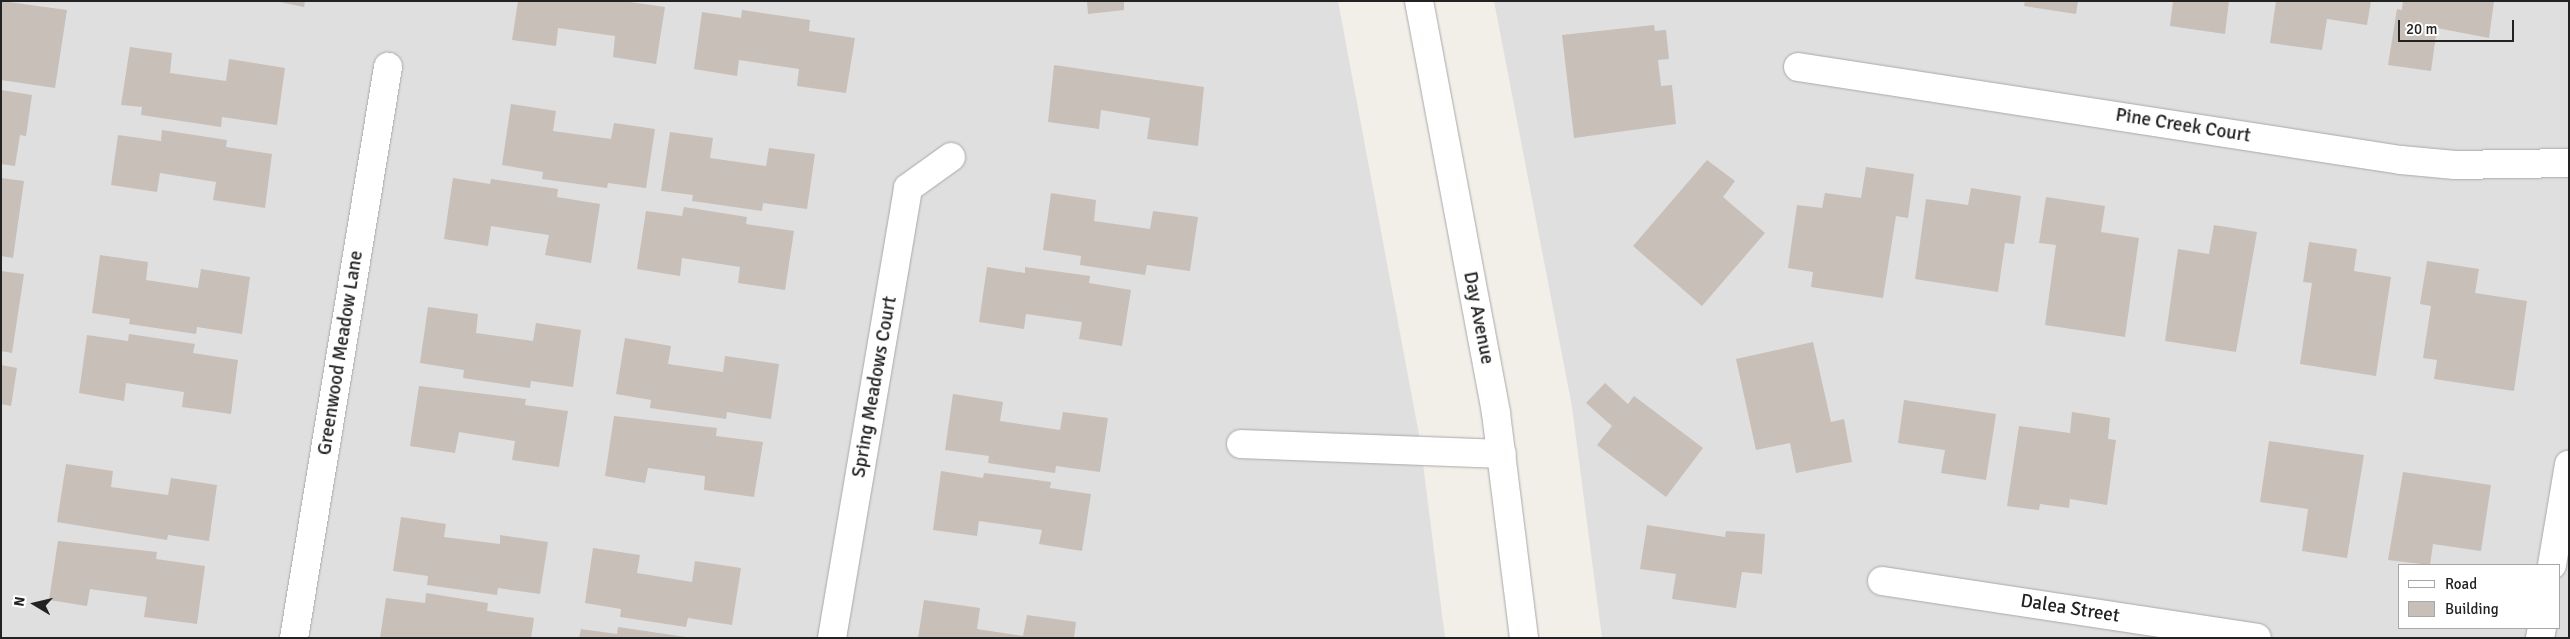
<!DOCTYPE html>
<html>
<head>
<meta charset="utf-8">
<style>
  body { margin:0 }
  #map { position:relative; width:2570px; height:639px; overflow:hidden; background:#f2efe9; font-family:Signika,sans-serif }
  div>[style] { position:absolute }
  .residential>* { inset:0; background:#e0dfdf }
  .building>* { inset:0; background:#c7bfb8 }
  .roads { filter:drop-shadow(0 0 1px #a9a9a9) drop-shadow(0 0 1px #a9a9a9) }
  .minor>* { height:28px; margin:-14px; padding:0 14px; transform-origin:14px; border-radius:14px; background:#fff }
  span { translate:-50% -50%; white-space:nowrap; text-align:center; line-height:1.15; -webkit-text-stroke:4.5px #fff; paint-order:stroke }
  .street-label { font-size:19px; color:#222 }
  .frame { position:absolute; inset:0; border:2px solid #222; pointer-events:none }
  .legend { position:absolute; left:2398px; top:564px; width:162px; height:65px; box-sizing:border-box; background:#fff; border:1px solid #a7a7a7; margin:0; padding:6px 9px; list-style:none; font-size:15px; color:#222 }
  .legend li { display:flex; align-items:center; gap:10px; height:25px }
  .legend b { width:25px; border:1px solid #a7a7a7 }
  .north { position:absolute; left:10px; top:579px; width:50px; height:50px; -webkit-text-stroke:4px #fff; paint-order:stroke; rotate:279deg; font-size:14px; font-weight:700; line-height:20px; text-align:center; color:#222 }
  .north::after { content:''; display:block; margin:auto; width:18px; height:22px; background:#222; clip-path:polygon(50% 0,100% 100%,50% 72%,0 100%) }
  .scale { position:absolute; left:2398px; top:20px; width:116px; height:22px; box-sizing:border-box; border:2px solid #222; border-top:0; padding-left:6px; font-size:15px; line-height:18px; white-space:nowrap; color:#222; -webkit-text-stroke:4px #fff; paint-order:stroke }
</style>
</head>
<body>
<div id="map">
  <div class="residential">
    <div style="clip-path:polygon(1px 1px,1338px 1px,1420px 440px,1445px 638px,1px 638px)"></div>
    <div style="clip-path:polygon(evenodd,1494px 1px,2569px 1px,2569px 638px,1602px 638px,1572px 407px,1494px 1px,2399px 565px,2559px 565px,2559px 628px,2399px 628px,2399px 565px)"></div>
  </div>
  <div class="building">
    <div style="clip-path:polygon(1px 1px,67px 10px,55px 88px,1px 80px)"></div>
    <div style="clip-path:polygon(275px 1px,305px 1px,304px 7px)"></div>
    <div style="clip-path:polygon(518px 1px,623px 1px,665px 7px,656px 64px,613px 57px,615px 36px,558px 28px,556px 46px,512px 40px)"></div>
    <div style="clip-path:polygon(1087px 1px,1124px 1px,1124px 10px,1088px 14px)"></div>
    <div style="clip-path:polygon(2025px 1px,2078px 1px,2076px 14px,2024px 6px)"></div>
    <div style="clip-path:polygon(2173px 1px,2229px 1px,2225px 34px,2170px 26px)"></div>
    <div style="clip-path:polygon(2276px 1px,2371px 1px,2367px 25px,2327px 19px,2322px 50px,2270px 43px)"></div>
    <div style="clip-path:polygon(2403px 1px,2494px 1px,2489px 38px,2437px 28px,2431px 71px,2388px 65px,2397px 9px,2402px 10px)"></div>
    <div style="clip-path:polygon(742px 10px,810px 20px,809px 31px,855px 38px,846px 93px,797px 86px,799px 69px,739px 60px,737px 76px,694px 69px,702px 12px,741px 18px)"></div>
    <div style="clip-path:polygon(1654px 25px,1655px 31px,1666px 30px,1669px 59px,1658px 60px,1661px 86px,1672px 85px,1676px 124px,1574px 138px,1562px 35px)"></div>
    <div style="clip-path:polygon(130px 47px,172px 53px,170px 73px,226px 81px,229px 59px,285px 68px,277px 125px,222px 117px,221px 127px,141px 115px,142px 107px,121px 105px)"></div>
    <div style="clip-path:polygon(1054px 65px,1204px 87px,1198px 146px,1147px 139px,1150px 118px,1101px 110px,1099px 129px,1048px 122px)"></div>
    <div style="clip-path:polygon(1px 90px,32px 95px,26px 136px,20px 135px,15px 166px,1px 164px)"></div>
    <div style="clip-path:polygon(511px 104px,556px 111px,553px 131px,611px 139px,614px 123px,655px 129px,646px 188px,608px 183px,607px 188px,542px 179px,543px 172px,502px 165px)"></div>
    <div style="clip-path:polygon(162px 130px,227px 140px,226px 147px,272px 154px,265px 208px,213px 200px,216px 182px,160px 173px,157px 192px,111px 185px,118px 135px,161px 141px)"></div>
    <div style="clip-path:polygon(670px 132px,713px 138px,710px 158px,766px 166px,769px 148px,815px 154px,807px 209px,763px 203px,762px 211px,692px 201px,693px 195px,661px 191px)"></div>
    <div style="clip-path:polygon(1707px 160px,1735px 181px,1723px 197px,1765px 233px,1702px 306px,1633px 246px)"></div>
    <div style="clip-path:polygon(1866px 167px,1914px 174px,1908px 218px,1896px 216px,1883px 298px,1811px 287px,1813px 272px,1788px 268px,1797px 205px,1822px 208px,1825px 193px,1861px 198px)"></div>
    <div style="clip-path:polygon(1px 178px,24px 181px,13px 258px,1px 256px)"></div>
    <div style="clip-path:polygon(453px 178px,490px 184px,491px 179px,558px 189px,557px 197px,600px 204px,591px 263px,545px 255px,549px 235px,491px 226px,488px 246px,444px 239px)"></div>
    <div style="clip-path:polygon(1971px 188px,2021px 196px,2014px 244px,2005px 243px,1998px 292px,1915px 279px,1926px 199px,1968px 205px)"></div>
    <div style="clip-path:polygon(1051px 193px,1096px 200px,1094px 221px,1150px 229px,1153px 211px,1198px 217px,1190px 271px,1147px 265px,1145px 275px,1080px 265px,1081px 256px,1043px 250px)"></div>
    <div style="clip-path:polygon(2046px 197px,2105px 206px,2101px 232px,2139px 238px,2125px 337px,2045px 325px,2056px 245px,2039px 243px)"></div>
    <div style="clip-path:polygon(684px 207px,747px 217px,746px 224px,794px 231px,785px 290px,738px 283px,740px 267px,682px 258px,680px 276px,637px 269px,646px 211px,682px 216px)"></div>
    <div style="clip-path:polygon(2214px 225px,2257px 232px,2236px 352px,2165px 341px,2178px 249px,2209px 254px)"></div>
    <div style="clip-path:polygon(2309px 242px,2357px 249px,2354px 271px,2391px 277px,2376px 376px,2300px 364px,2312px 283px,2303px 282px)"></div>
    <div style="clip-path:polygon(100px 255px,148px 262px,146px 280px,198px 288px,201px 269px,250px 277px,242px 334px,197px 327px,196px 334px,129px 324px,130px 319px,92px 313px)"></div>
    <div style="clip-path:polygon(2427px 261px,2479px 269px,2475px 293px,2527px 301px,2514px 391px,2434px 379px,2437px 360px,2423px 358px,2431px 306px,2420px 304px)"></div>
    <div style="clip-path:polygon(987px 267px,1025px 273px,1025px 267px,1090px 276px,1089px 283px,1131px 290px,1122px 346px,1079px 339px,1082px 322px,1026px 314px,1024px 329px,979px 322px)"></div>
    <div style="clip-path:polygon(1px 271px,24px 274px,12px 353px,1px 351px)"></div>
    <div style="clip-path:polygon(428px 307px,478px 314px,476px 333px,533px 341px,536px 323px,581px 330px,573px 387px,531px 381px,530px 388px,463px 378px,464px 370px,420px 363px)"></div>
    <div style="clip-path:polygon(129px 334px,195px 344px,193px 353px,238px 360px,231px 414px,182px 407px,184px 392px,126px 383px,124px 401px,79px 393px,87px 335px,128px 341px)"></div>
    <div style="clip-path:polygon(625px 338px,671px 346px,668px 364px,723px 372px,725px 356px,779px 364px,771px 419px,727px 412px,726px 419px,650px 408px,651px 400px,616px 394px)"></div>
    <div style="clip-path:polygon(1813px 342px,1831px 422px,1844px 419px,1852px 462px,1796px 473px,1790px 443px,1756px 450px,1736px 359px)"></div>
    <div style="clip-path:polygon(1px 365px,17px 368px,11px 406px,1px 404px)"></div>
    <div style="clip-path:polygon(1605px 383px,1628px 404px,1634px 396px,1703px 448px,1666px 497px,1597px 445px,1612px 426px,1586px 403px)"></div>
    <div style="clip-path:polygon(419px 386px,526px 399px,525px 405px,568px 411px,559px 467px,512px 460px,515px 441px,459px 432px,455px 453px,410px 446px)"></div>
    <div style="clip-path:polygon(953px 394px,1003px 402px,1000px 421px,1060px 430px,1063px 412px,1108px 418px,1100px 472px,1056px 466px,1055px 473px,988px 463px,989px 456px,945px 450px)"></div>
    <div style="clip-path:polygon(1904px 400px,1996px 414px,1986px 480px,1941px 473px,1945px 450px,1898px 443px)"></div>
    <div style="clip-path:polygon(2072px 412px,2110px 418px,2108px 439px,2116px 440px,2107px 505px,2070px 499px,2069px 508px,2040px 504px,2039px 510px,2007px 506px,2019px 426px,2070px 433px)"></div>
    <div style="clip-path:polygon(614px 416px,717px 428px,716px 436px,763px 442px,754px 497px,704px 490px,705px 476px,648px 468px,645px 483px,605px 476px)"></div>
    <div style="clip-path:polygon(2269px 441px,2364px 455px,2347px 558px,2302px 551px,2308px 509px,2260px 502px)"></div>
    <div style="clip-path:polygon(66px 464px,113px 471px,111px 487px,168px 495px,171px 478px,217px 485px,209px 541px,168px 535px,167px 540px,57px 522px)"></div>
    <div style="clip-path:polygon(941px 471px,983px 478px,984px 473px,1051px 482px,1050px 488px,1091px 494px,1082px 551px,1039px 544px,1042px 530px,979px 521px,977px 536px,933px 530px)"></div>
    <div style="clip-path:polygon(2403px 472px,2491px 485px,2481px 551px,2433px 544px,2430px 565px,2388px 560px)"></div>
    <div style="clip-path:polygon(401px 517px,446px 524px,444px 537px,500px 544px,500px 535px,548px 542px,540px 594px,498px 588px,497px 595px,427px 585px,428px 576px,393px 571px)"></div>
    <div style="clip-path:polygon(1647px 525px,1725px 537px,1726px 531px,1765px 534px,1762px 574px,1742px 572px,1736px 608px,1672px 599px,1676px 574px,1640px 569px)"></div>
    <div style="clip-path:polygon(58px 541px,157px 552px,156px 559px,205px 566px,197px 624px,144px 617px,147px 597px,90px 589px,87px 606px,49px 600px)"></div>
    <div style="clip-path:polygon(593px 548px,640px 555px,637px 573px,692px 582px,695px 561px,741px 568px,732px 625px,688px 618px,686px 627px,620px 617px,621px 609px,585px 603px)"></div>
    <div style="clip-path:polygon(426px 593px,488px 603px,487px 611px,534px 618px,531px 638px,380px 638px,386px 598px,425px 603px)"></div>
    <div style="clip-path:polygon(924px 600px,980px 608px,977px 629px,1023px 636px,1027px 615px,1076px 622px,1074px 638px,918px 638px)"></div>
    <div style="clip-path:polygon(618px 627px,686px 637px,686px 638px,579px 638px,581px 629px,617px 634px)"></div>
  </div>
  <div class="roads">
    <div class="minor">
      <div style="left:1419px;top:1px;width:419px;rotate:79.4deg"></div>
      <div style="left:1496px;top:413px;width:227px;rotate:82.9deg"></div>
      <div style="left:1798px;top:67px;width:610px;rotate:8.77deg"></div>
      <div style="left:2401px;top:160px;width:54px;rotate:5.3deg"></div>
      <div style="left:2455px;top:165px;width:114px;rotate:-1deg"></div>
      <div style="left:1241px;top:444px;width:261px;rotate:2.2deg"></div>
      <div style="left:2552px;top:565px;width:102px;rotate:-80.4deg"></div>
      <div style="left:1882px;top:581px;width:379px;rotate:8.6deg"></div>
      <div style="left:294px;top:638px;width:579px;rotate:-80.65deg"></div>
      <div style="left:832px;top:638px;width:456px;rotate:-80.4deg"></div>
      <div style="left:908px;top:188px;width:53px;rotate:-35.8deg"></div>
      <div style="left:2540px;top:638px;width:10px;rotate:-79deg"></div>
    </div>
  </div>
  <div class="street-label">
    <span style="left:2183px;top:126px;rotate:9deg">Pine Creek Court</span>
    <span style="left:1478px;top:318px;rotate:79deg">Day Avenue</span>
    <span style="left:341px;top:353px;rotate:-81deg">Greenwood Meadow Lane</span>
    <span style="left:875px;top:387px;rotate:-80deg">Spring Meadows Court</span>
    <span style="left:2070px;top:609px;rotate:9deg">Dalea Street</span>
  </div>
  <div class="frame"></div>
  <ul class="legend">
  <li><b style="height:6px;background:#fff"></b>Road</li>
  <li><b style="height:14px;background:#c7bfb8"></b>Building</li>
  </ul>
  <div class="north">N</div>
  <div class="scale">20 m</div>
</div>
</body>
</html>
